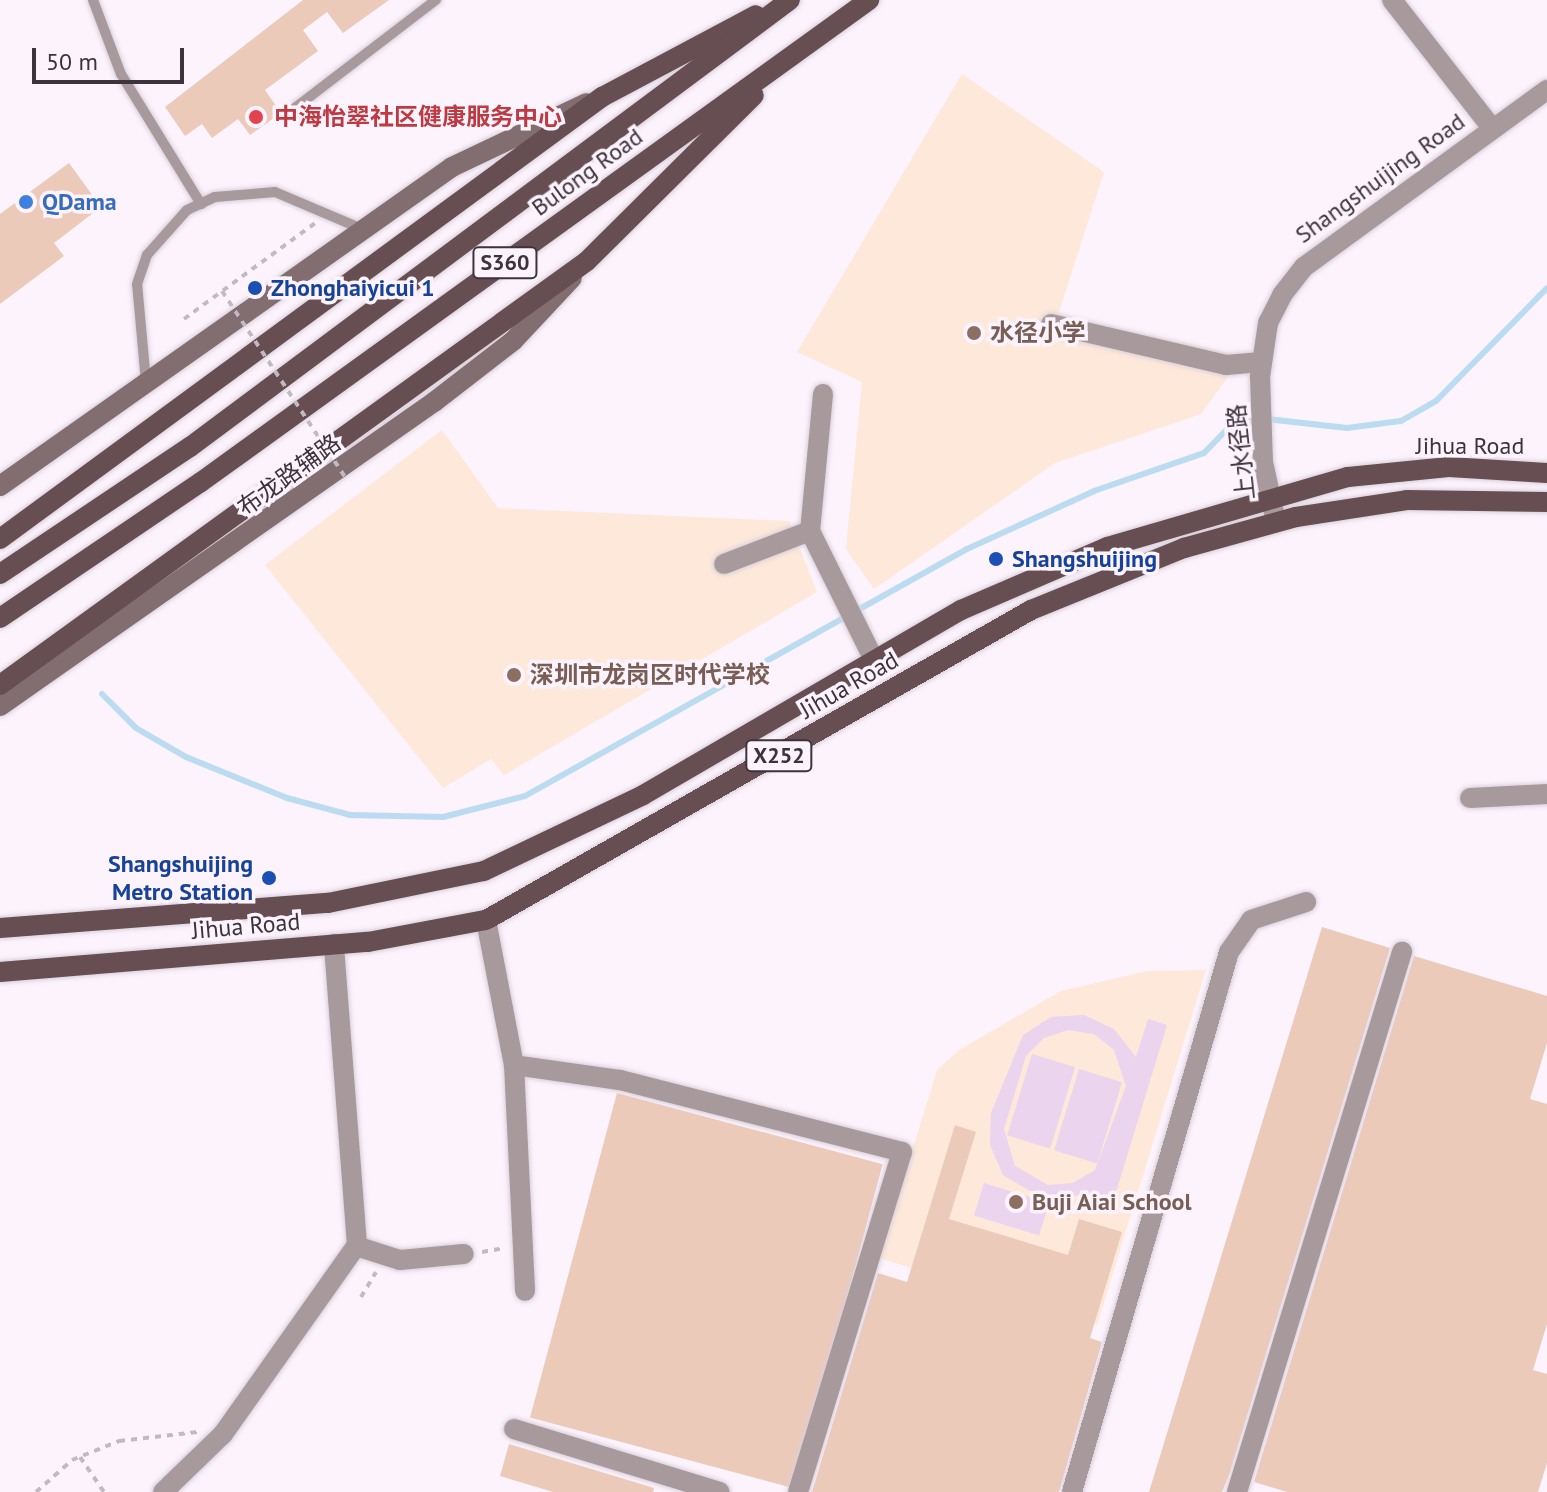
<!DOCTYPE html>
<html>
<head>
<meta charset="utf-8">
<style>
  body { margin:0 }
  #map { position:relative; width:1547px; height:1492px; overflow:hidden; background:#fcf3fd; font-family:"PT Sans","Noto Sans SC",sans-serif }
  div>[style] { position:absolute }
  .education>* { inset:0; background:#fee8da }
  .green>* { inset:0; background:#ead4ee; transform-origin:0 0 }
  .stream>* { height:6px; margin:-3px; padding:0 3px; transform-origin:3px; border-radius:3px; background:#bbdcf0 }
  .building>* { inset:0; background:#eccaba; transform-origin:0 0 }
  .path>* { height:4px; margin-top:-2px; transform-origin:0; background:repeating-linear-gradient(90deg,#c2b9c3 0 6px,transparent 0 12px) }
  .roads { filter:drop-shadow(0 0 2px #d9d0da) drop-shadow(0 0 2px #d9d0da) }
  .lane>* { height:10px; margin:-5px; padding:0 5px; transform-origin:5px; border-radius:5px; background:#a8999c }
  .street>* { height:20px; margin:-10px; padding:0 10px; transform-origin:10px; border-radius:10px; background:#a8999c }
  .secondary>* { height:20px; margin:-10px; padding:0 10px; transform-origin:10px; border-radius:10px; background:#826d71 }
  .primary>* { height:20px; margin:-10px; padding:0 10px; transform-origin:10px; border-radius:10px; background:#664e53 }
  .path-bridge>* { height:4px; margin-top:-2px; transform-origin:0; background:repeating-linear-gradient(90deg,#c2b9c3 0 6px,transparent 0 12px) }
  .dots>* { width:22px; height:22px; translate:-50% -50%; box-sizing:border-box; border:4px solid #fcf3fd; border-radius:50% }
  span { translate:-50% -50%; white-space:nowrap; text-align:center; line-height:1.15; -webkit-text-stroke:7px #fcf3fd; paint-order:stroke }
  .shield-label span { padding:2px 6px; background:#fcf3fd; border:2px solid; border-radius:6px; -webkit-text-stroke-width:0 }
  .shield-label { font-size:22px; color:#3c333d; font-weight:700 }
  .health-label { font-size:24px; color:#be3a42; font-weight:700 }
  .left { translate:0 -50%; text-align:left }
  .street-label { font-size:24px; color:#3c333d }
  .shop-label { font-size:24px; color:#366cbe; font-weight:700 }
  .transit-label { font-size:24px; color:#164399; font-weight:700 }
  .right { translate:-100% -50%; text-align:right }
  .education-label { font-size:24px; color:#785e54; font-weight:700 }
  .scale { position:absolute; left:32px; top:48px; width:152px; height:36px; box-sizing:border-box; border:4px solid #3c333d; border-top:0; padding-left:10px; font-size:24px; line-height:28px; white-space:nowrap; color:#3c333d; -webkit-text-stroke:6px #fcf3fd; paint-order:stroke }
</style>
</head>
<body>
<div id="map">
  <div class="education">
    <div style="clip-path:polygon(962px 74px,1104px 172px,1058px 315px,1243px 356px,1201px 414px,1055px 463px,874px 589px,846px 549px,862px 382px,797px 352px)"></div>
    <div style="clip-path:polygon(442px 430px,498px 508px,789px 521px,817px 592px,504px 775px,491px 759px,443px 788px,265px 565px)"></div>
    <div style="clip-path:polygon(1206px 970px,1097px 1325px,879px 1258px,937px 1070px,959px 1050px,1061px 991px,1147px 971px)"></div>
  </div>
  <div class="green">
    <div style="clip-path:polygon(evenodd,1084px 1015px,1114px 1029px,1136px 1057px,1148px 1019px,1167px 1025px,1113px 1202px,1087px 1194px,1045px 1200px,1003px 1175px,990px 1145px,991px 1113px,1023px 1035px,1051px 1017px,1084px 1015px,1068px 1030px,1094px 1034px,1114px 1050px,1126px 1086px,1095px 1170px,1073px 1183px,1048px 1185px,1015px 1166px,1004px 1129px,1026px 1056px,1044px 1038px,1068px 1030px)"></div>
    <div style="left:1032px;top:1054px;width:45px;height:85px;rotate:17deg"></div>
    <div style="left:1079px;top:1069px;width:45px;height:85px;rotate:17deg"></div>
    <div style="left:984px;top:1183px;width:68px;height:34px;rotate:17deg"></div>
  </div>
  <div class="stream">
    <div style="left:102px;top:694px;width:48px;rotate:45deg"></div>
    <div style="left:136px;top:728px;width:58px;rotate:30.1deg"></div>
    <div style="left:186px;top:757px;width:109px;rotate:22.1deg"></div>
    <div style="left:287px;top:798px;width:65px;rotate:15.1deg"></div>
    <div style="left:350px;top:815px;width:93px;rotate:1.2deg"></div>
    <div style="left:443px;top:817px;width:85px;rotate:-14.4deg"></div>
    <div style="left:525px;top:796px;width:506px;rotate:-29.2deg"></div>
    <div style="left:967px;top:549px;width:140px;rotate:-24.5deg"></div>
    <div style="left:1094px;top:491px;width:116px;rotate:-19.1deg"></div>
    <div style="left:1204px;top:453px;width:52px;rotate:-45.8deg"></div>
    <div style="left:1240px;top:416px;width:108px;rotate:6.4deg"></div>
    <div style="left:1347px;top:428px;width:54px;rotate:-7.4deg"></div>
    <div style="left:1401px;top:421px;width:40px;rotate:-29.7deg"></div>
    <div style="left:1436px;top:401px;width:158px;rotate:-45.5deg"></div>
  </div>
  <div class="building">
    <div style="clip-path:polygon(303px 0,389px 0,343px 33px,327px 12px,303px 30px,318px 51px,265px 90px,281px 113px,250px 135px,238px 119px,212px 138px,202px 124px,185px 136px,165px 107px)"></div>
    <div style="clip-path:polygon(69px 163px,101px 207px,54px 243px,64px 256px,0 304px,0 214px)"></div>
    <div style="clip-path:polygon(1322px 927px,1390px 948px,1229px 1475px,1222px 1492px,1149px 1492px)"></div>
    <div style="clip-path:polygon(1414px 956px,1547px 996px,1547px 1043px,1530px 1099px,1547px 1104px,1547px 1324px,1533px 1370px,1547px 1374px,1547px 1463px,1538px 1492px,1287px 1492px,1254px 1482px)"></div>
    <div style="left:617px;top:1093px;width:275px;height:336px;rotate:15deg"></div>
    <div style="clip-path:polygon(955px 1125px,976px 1132px,949px 1219px,1068px 1255px,1079px 1219px,1122px 1232px,1090px 1338px,1102px 1342px,1059px 1492px,812px 1492px,878px 1273px,907px 1282px)"></div>
    <div style="clip-path:polygon(509px 1444px,654px 1488px,653px 1492px,553px 1492px,500px 1476px)"></div>
  </div>
  <div class="path">
    <div style="left:184px;top:319px;width:162px;rotate:-36.2deg"></div>
    <div style="left:482px;top:1252px;width:23px;rotate:-10deg"></div>
    <div style="left:361px;top:1297px;width:29px;rotate:-59deg"></div>
    <div style="left:80px;top:1457px;width:42px;rotate:55.6deg"></div>
    <div style="left:36px;top:1492px;width:48px;rotate:-41.6deg"></div>
    <div style="left:72px;top:1460px;width:51px;rotate:-22deg"></div>
    <div style="left:119px;top:1441px;width:79px;rotate:-6.6deg"></div>
  </div>
  <div class="roads">
    <div class="lane">
      <div style="left:93px;top:0;width:79px;rotate:69.3deg"></div>
      <div style="left:121px;top:74px;width:153px;rotate:58.4deg"></div>
      <div style="left:295px;top:108px;width:178px;rotate:-37.5deg"></div>
      <div style="left:146px;top:382px;width:98px;rotate:-95.2deg"></div>
      <div style="left:137px;top:284px;width:31px;rotate:-71deg"></div>
      <div style="left:147px;top:255px;width:60px;rotate:-48.4deg"></div>
      <div style="left:187px;top:210px;width:31px;rotate:-25deg"></div>
      <div style="left:215px;top:197px;width:60px;rotate:-4.8deg"></div>
      <div style="left:275px;top:192px;width:95px;rotate:23deg"></div>
    </div>
    <div class="street">
      <div style="left:1392px;top:0;width:162px;rotate:52deg"></div>
      <div style="left:1051px;top:324px;width:180px;rotate:13.2deg"></div>
      <div style="left:1226px;top:365px;width:35px;rotate:-5deg"></div>
      <div style="left:823px;top:394px;width:138px;rotate:95.4deg"></div>
      <div style="left:810px;top:531px;width:146px;rotate:63.6deg"></div>
      <div style="left:1276px;top:522px;width:61px;rotate:-102.2deg"></div>
      <div style="left:1263px;top:462px;width:85px;rotate:-92deg"></div>
      <div style="left:1260px;top:377px;width:55px;rotate:-81.6deg"></div>
      <div style="left:1268px;top:323px;width:31px;rotate:-63deg"></div>
      <div style="left:1282px;top:295px;width:36px;rotate:-52deg"></div>
      <div style="left:1304px;top:267px;width:301px;rotate:-36.1deg"></div>
      <div style="left:724px;top:564px;width:92px;rotate:-21deg"></div>
      <div style="left:1470px;top:798px;width:77px;rotate:-3deg"></div>
      <div style="left:486px;top:920px;width:148px;rotate:79.1deg"></div>
      <div style="left:514px;top:1065px;width:226px;rotate:87.2deg"></div>
      <div style="left:514px;top:1065px;width:107px;rotate:8.1deg"></div>
      <div style="left:620px;top:1080px;width:291px;rotate:14.3deg"></div>
      <div style="left:902px;top:1152px;width:356px;rotate:107deg"></div>
      <div style="left:356px;top:1246px;width:46px;rotate:17.7deg"></div>
      <div style="left:400px;top:1260px;width:64px;rotate:-5.4deg"></div>
      <div style="left:514px;top:1429px;width:215px;rotate:17deg"></div>
      <div style="left:163px;top:1492px;width:83px;rotate:-44deg"></div>
      <div style="left:223px;top:1434px;width:232px;rotate:-54.7deg"></div>
      <div style="left:357px;top:1245px;width:302px;rotate:-94.4deg"></div>
      <div style="left:1072px;top:1492px;width:562px;rotate:-73.79deg"></div>
      <div style="left:1229px;top:952px;width:39px;rotate:-55deg"></div>
      <div style="left:1251px;top:920px;width:58px;rotate:-18.1deg"></div>
      <div style="left:1237px;top:1492px;width:565px;rotate:-73.01deg"></div>
    </div>
    <div class="secondary">
      <div style="left:0;top:486px;width:553px;rotate:-35.21deg"></div>
      <div style="left:452px;top:167px;width:149px;rotate:-25.4deg"></div>
      <div style="left:0;top:706px;width:530px;rotate:-35.01deg"></div>
      <div style="left:434px;top:402px;width:100px;rotate:-37.7deg"></div>
      <div style="left:513px;top:341px;width:86px;rotate:-46.9deg"></div>
    </div>
    <div class="primary">
      <div style="left:0;top:539px;width:747px;rotate:-36.29deg"></div>
      <div style="left:602px;top:97px;width:174px;rotate:-28deg"></div>
      <div style="left:0;top:574px;width:229px;rotate:-33.8deg"></div>
      <div style="left:190px;top:447px;width:748px;rotate:-36.69deg"></div>
      <div style="left:0;top:618px;width:243px;rotate:-34.1deg"></div>
      <div style="left:201px;top:482px;width:824px;rotate:-35.81deg"></div>
      <div style="left:0;top:685px;width:724px;rotate:-35.84deg"></div>
      <div style="left:587px;top:261px;width:235px;rotate:-44.8deg"></div>
      <div style="left:0;top:928px;width:329px;rotate:-4.4deg"></div>
      <div style="left:328px;top:903px;width:159px;rotate:-11.6deg"></div>
      <div style="left:484px;top:871px;width:176px;rotate:-25.5deg"></div>
      <div style="left:643px;top:795px;width:368px;rotate:-30.2deg"></div>
      <div style="left:961px;top:610px;width:159px;rotate:-23.3deg"></div>
      <div style="left:1107px;top:547px;width:251px;rotate:-16.2deg"></div>
      <div style="left:1348px;top:477px;width:101px;rotate:-5.7deg"></div>
      <div style="left:1449px;top:467px;width:98px;rotate:3.5deg"></div>
      <div style="left:0;top:972px;width:369px;rotate:-4.7deg"></div>
      <div style="left:368px;top:942px;width:120px;rotate:-10.6deg"></div>
      <div style="left:486px;top:920px;width:627px;rotate:-29.63deg"></div>
      <div style="left:1031px;top:610px;width:165px;rotate:-22.1deg"></div>
      <div style="left:1184px;top:548px;width:116px;rotate:-15.5deg"></div>
      <div style="left:1296px;top:517px;width:112px;rotate:-8.7deg"></div>
      <div style="left:1407px;top:500px;width:140px;rotate:0.8deg"></div>
    </div>
  </div>
  <div class="path-bridge">
    <div style="left:222px;top:291px;width:224px;rotate:56.5deg"></div>
  </div>
  <div class="dots">
    <div style="left:256px;top:117px;background:#e0444e"></div>
    <div style="left:26px;top:202px;background:#3f7fe0"></div>
    <div style="left:255px;top:288px;background:#1a4fb4"></div>
    <div style="left:974px;top:333px;background:#8d6e63"></div>
    <div style="left:996px;top:559px;background:#1a4fb4"></div>
    <div style="left:514px;top:675px;background:#8d6e63"></div>
    <div style="left:269px;top:878px;background:#1a4fb4"></div>
    <div style="left:1016px;top:1202px;background:#8d6e63"></div>
  </div>
  <div class="shield-label">
    <span style="left:505px;top:263px">S360</span>
    <span style="left:779px;top:756px">X252</span>
  </div>
  <div class="health-label">
    <span class="left" style="left:274px;top:117px">中海怡翠社区健康服务中心</span>
  </div>
  <div class="street-label">
    <span style="left:587px;top:172px;rotate:-36deg">Bulong Road</span>
    <span style="left:1380px;top:178px;rotate:-36deg">Shangshuijing Road</span>
    <span style="left:1470px;top:446px">Jihua Road</span>
    <span style="left:1241px;top:452px;rotate:-96deg">上水径路</span>
    <span style="left:289px;top:475px;rotate:-36deg">布龙路辅路</span>
    <span style="left:849px;top:685px;rotate:-30deg">Jihua Road</span>
    <span style="left:246px;top:926px;rotate:-5deg">Jihua Road</span>
  </div>
  <div class="shop-label">
    <span class="left" style="left:42px;top:202px">QDama</span>
  </div>
  <div class="transit-label">
    <span class="left" style="left:271px;top:288px">Zhonghaiyicui 1</span>
    <span class="left" style="left:1012px;top:559px">Shangshuijing</span>
    <span class="right" style="left:253px;top:878px">Shangshuijing<br>Metro Station</span>
  </div>
  <div class="education-label">
    <span class="left" style="left:990px;top:333px">水径小学</span>
    <span class="left" style="left:530px;top:675px">深圳市龙岗区时代学校</span>
    <span class="left" style="left:1032px;top:1202px">Buji Aiai School</span>
  </div>
  <div class="scale">50 m</div>
</div>
</body>
</html>
